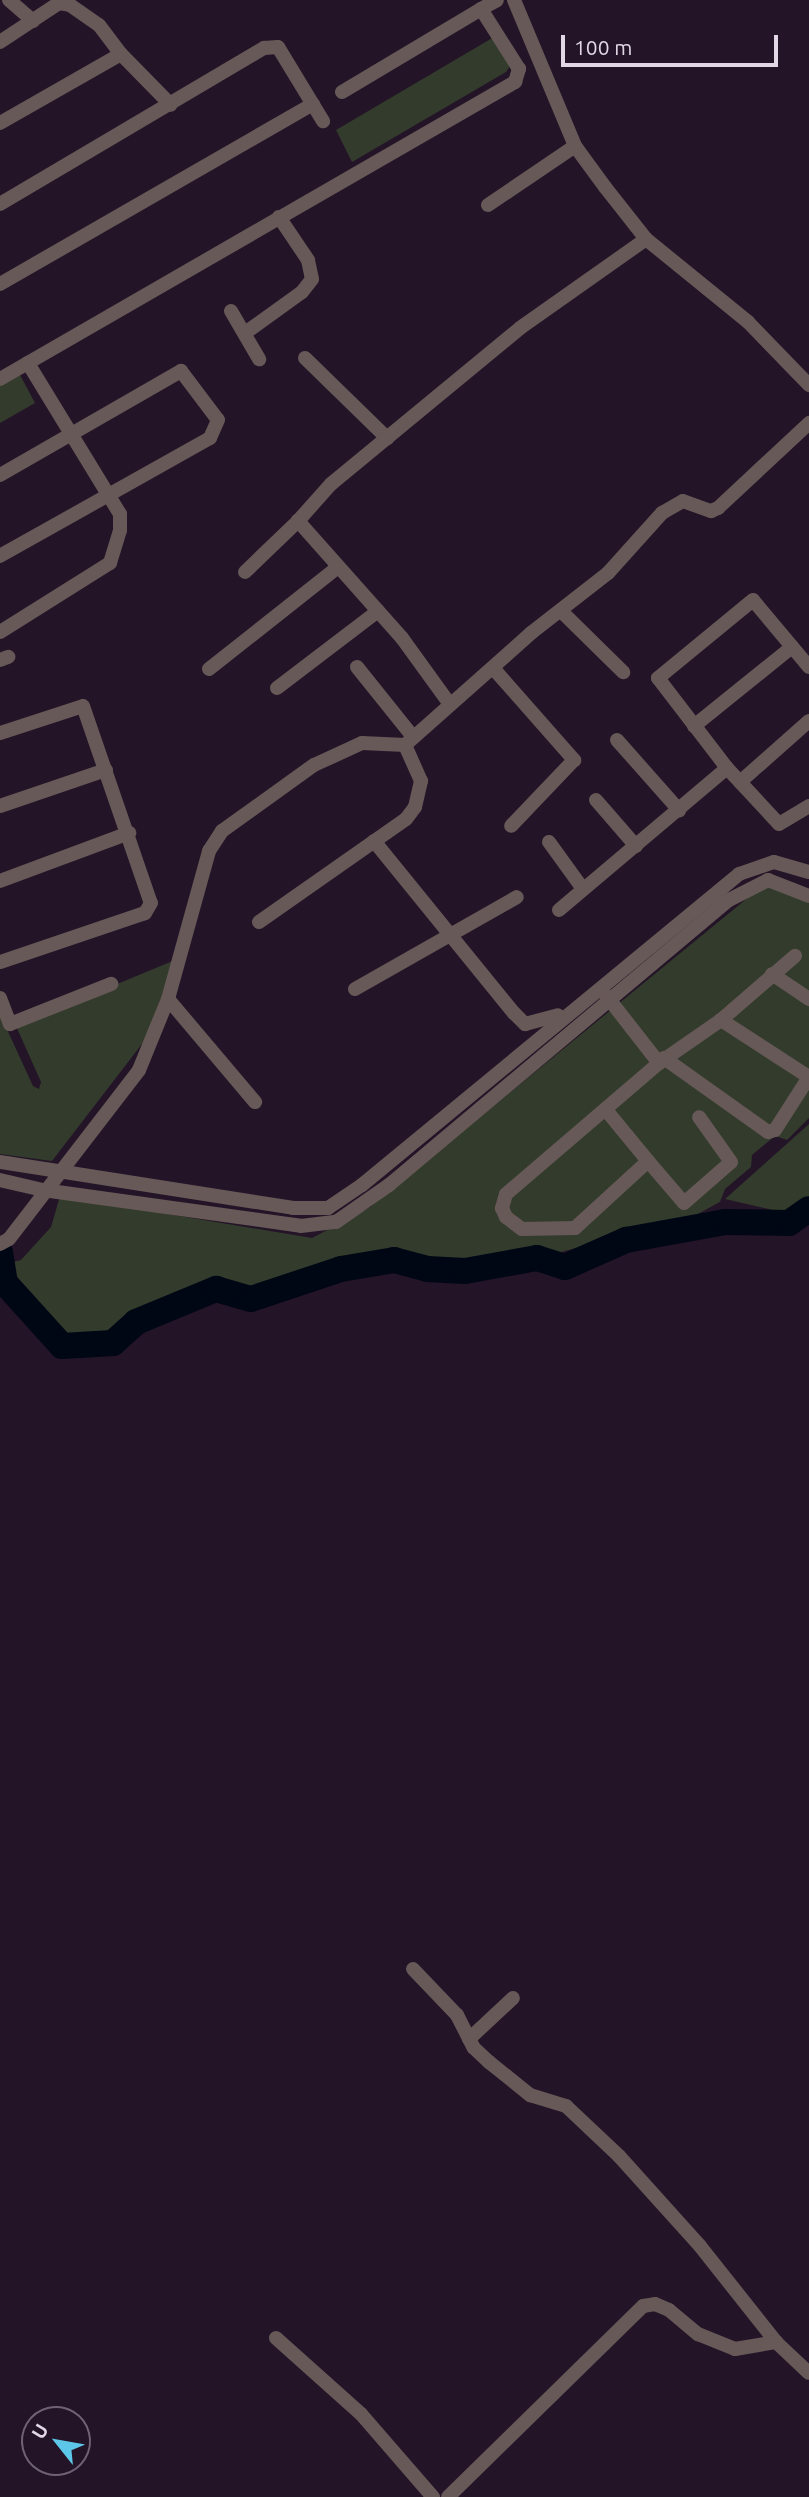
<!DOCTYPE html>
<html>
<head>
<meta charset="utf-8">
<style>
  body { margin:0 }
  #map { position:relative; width:809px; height:2497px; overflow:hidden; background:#231428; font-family:Ubuntu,sans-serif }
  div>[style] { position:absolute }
  .green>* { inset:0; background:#333b2c }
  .river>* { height:26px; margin:-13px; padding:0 13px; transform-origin:13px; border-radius:13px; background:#000714 }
  .minor>* { height:14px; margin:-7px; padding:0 7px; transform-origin:7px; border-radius:7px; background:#675957 }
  span { translate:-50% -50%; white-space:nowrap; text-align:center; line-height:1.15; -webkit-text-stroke:7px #231428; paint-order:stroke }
  .north { position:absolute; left:21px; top:2406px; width:70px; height:70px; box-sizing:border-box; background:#231428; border:2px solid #6f6274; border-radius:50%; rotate:301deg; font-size:19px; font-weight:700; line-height:28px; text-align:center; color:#e1d7e5 }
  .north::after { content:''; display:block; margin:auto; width:24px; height:32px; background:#5cc7e8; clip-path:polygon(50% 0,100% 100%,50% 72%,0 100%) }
  .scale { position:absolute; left:561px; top:35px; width:217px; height:32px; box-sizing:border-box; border:4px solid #e1d7e5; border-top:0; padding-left:9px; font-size:21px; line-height:24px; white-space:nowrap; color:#e1d7e5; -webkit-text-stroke:5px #231428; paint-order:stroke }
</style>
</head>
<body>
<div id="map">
  <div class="green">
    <div style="clip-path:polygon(494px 37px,510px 66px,506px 72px,352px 162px,336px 130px)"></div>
    <div style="clip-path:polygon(19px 373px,35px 403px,0 423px,0 384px)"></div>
    <div style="clip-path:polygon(761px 887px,786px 888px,809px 903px,809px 1118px,787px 1140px,775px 1136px,752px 1155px,751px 1167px,725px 1189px,720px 1202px,694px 1216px,561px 1252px,440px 1264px,393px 1254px,323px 1268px,254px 1294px,214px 1284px,131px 1316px,110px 1337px,64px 1340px,9px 1280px,9px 1263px,21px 1260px,51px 1227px,60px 1196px,312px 1238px,369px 1208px)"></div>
    <div style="clip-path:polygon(175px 960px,145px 1040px,52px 1161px,0 1154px,0 1014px,33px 1086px,39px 1089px,41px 1082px,16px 1026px)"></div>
    <div style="clip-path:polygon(809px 1124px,809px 1197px,786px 1213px,725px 1199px)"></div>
  </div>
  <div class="river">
    <div style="left:0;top:1252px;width:31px;rotate:81deg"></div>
    <div style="left:5px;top:1283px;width:85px;rotate:47.9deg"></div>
    <div style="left:62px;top:1346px;width:51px;rotate:-3.4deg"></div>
    <div style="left:113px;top:1343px;width:31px;rotate:-42deg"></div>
    <div style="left:136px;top:1322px;width:87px;rotate:-22.4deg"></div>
    <div style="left:216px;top:1289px;width:36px;rotate:16deg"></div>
    <div style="left:251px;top:1299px;width:95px;rotate:-18.4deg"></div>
    <div style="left:341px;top:1269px;width:54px;rotate:-9.6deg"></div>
    <div style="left:394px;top:1260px;width:34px;rotate:15deg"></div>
    <div style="left:427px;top:1269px;width:38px;rotate:3deg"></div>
    <div style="left:465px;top:1271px;width:73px;rotate:-10.2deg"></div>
    <div style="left:537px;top:1258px;width:29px;rotate:18deg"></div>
    <div style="left:565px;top:1267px;width:67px;rotate:-23.9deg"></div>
    <div style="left:626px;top:1240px;width:101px;rotate:-10.3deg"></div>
    <div style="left:725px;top:1222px;width:64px;rotate:0.9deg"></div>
    <div style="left:789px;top:1223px;width:24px;rotate:-35deg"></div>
  </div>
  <div class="minor">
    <div style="left:9px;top:0;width:32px;rotate:41deg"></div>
    <div style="left:514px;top:0;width:158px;rotate:67.3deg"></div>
    <div style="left:575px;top:146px;width:51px;rotate:53.8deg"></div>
    <div style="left:605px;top:187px;width:66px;rotate:51.7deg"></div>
    <div style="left:646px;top:239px;width:132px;rotate:39.1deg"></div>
    <div style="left:748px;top:322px;width:88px;rotate:45.9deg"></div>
    <div style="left:0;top:42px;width:71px;rotate:-33.5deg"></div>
    <div style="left:59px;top:3px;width:11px;rotate:10deg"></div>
    <div style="left:70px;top:5px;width:35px;rotate:35deg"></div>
    <div style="left:99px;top:25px;width:36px;rotate:53deg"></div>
    <div style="left:121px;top:54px;width:71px;rotate:45.6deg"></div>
    <div style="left:342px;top:92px;width:162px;rotate:-30.8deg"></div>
    <div style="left:0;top:123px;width:139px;rotate:-29.7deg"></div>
    <div style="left:0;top:204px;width:307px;rotate:-30.6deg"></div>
    <div style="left:264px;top:48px;width:14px;rotate:-4deg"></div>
    <div style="left:278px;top:47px;width:87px;rotate:58.7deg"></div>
    <div style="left:488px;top:205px;width:105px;rotate:-34.1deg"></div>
    <div style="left:0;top:284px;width:361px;rotate:-29.9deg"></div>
    <div style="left:231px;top:311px;width:56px;rotate:59.7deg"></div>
    <div style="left:245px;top:333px;width:70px;rotate:-35.7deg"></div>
    <div style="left:302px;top:292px;width:16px;rotate:-52deg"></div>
    <div style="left:312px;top:279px;width:19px;rotate:-102deg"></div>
    <div style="left:308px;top:260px;width:52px;rotate:-124deg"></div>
    <div style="left:305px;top:358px;width:115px;rotate:44.3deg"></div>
    <div style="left:0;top:379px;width:595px;rotate:-29.97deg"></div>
    <div style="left:515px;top:82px;width:14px;rotate:-73deg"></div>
    <div style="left:519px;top:69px;width:71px;rotate:-122.3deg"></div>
    <div style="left:481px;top:9px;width:18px;rotate:-29deg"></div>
    <div style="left:0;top:475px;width:209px;rotate:-29.9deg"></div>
    <div style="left:181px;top:371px;width:61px;rotate:52.9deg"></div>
    <div style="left:218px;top:420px;width:20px;rotate:114deg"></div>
    <div style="left:210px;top:438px;width:241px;rotate:150.7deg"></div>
    <div style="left:245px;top:572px;width:74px;rotate:-43.9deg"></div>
    <div style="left:562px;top:612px;width:86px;rotate:44.5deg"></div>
    <div style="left:0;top:632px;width:130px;rotate:-32.1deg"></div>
    <div style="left:110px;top:563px;width:34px;rotate:-73deg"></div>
    <div style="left:120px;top:530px;width:16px;rotate:-90deg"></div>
    <div style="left:120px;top:514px;width:177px;rotate:-121.4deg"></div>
    <div style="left:0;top:660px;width:9px;rotate:-21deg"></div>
    <div style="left:357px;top:667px;width:90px;rotate:51.3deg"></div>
    <div style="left:809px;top:667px;width:87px;rotate:-129.9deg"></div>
    <div style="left:753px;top:600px;width:123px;rotate:140.6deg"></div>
    <div style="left:658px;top:678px;width:113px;rotate:52.5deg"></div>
    <div style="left:727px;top:768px;width:76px;rotate:47.1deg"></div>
    <div style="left:779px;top:824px;width:35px;rotate:-31deg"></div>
    <div style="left:493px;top:668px;width:123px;rotate:48.6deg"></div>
    <div style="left:574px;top:760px;width:91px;rotate:133.7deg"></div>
    <div style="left:209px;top:669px;width:164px;rotate:-38.3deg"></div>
    <div style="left:277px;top:688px;width:127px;rotate:-37.3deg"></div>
    <div style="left:449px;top:703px;width:80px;rotate:-125.9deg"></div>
    <div style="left:402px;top:638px;width:157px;rotate:-131.6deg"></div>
    <div style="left:298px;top:521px;width:50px;rotate:-48.3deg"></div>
    <div style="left:331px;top:484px;width:245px;rotate:-39.5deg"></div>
    <div style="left:520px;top:328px;width:154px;rotate:-35.2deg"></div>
    <div style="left:694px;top:726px;width:126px;rotate:-38.9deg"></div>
    <div style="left:0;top:733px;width:87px;rotate:-18deg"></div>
    <div style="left:83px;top:706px;width:208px;rotate:71deg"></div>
    <div style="left:151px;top:903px;width:12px;rotate:121deg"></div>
    <div style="left:145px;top:913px;width:153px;rotate:161.3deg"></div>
    <div style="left:617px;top:740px;width:94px;rotate:48.5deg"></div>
    <div style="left:740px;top:782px;width:92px;rotate:-41.5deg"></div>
    <div style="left:596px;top:800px;width:61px;rotate:49deg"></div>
    <div style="left:0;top:806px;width:112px;rotate:-18.8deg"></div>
    <div style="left:374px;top:841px;width:222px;rotate:50.9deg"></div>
    <div style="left:514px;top:1013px;width:16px;rotate:45deg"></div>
    <div style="left:525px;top:1024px;width:34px;rotate:-15deg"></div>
    <div style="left:549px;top:842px;width:58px;rotate:54.1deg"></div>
    <div style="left:0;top:881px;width:138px;rotate:-20.4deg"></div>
    <div style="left:559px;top:910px;width:220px;rotate:-40.2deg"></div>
    <div style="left:259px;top:922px;width:179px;rotate:-35deg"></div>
    <div style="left:406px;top:819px;width:15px;rotate:-53deg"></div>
    <div style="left:415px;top:807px;width:27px;rotate:-77deg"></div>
    <div style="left:421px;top:781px;width:39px;rotate:-114deg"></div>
    <div style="left:772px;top:974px;width:45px;rotate:34deg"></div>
    <div style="left:355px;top:989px;width:186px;rotate:-29.6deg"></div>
    <div style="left:605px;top:994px;width:88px;rotate:52deg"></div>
    <div style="left:659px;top:1063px;width:75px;rotate:-34.7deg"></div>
    <div style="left:721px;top:1020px;width:98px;rotate:-40.9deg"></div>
    <div style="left:0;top:998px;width:28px;rotate:69deg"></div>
    <div style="left:10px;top:1024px;width:109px;rotate:-21.6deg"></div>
    <div style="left:168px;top:999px;width:135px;rotate:49.8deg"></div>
    <div style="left:664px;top:1058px;width:128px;rotate:35.4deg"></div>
    <div style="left:768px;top:1132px;width:7px;rotate:-16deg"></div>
    <div style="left:775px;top:1130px;width:63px;rotate:-57.3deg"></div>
    <div style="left:809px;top:1077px;width:105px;rotate:-147.1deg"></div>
    <div style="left:659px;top:1063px;width:201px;rotate:139.4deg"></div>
    <div style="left:506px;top:1194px;width:15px;rotate:106deg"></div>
    <div style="left:502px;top:1208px;width:10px;rotate:66deg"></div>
    <div style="left:506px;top:1217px;width:20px;rotate:37deg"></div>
    <div style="left:522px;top:1229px;width:53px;rotate:-1.1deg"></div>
    <div style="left:575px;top:1228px;width:99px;rotate:-42.5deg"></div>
    <div style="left:648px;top:1161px;width:55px;rotate:49.4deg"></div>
    <div style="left:684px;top:1203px;width:62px;rotate:-41.1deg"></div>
    <div style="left:731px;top:1162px;width:55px;rotate:-125.4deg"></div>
    <div style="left:606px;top:1110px;width:66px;rotate:50.5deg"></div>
    <div style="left:0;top:1162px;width:297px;rotate:8.9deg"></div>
    <div style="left:293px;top:1208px;width:35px"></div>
    <div style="left:328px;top:1208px;width:41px;rotate:-34.1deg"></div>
    <div style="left:362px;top:1185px;width:489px;rotate:-39.5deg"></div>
    <div style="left:739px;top:874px;width:37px;rotate:-19deg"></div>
    <div style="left:774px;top:862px;width:36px;rotate:16deg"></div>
    <div style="left:0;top:1180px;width:44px;rotate:13.1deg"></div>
    <div style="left:43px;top:1190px;width:260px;rotate:7.9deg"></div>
    <div style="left:301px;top:1226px;width:35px;rotate:-7deg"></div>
    <div style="left:336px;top:1222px;width:65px;rotate:-34.9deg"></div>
    <div style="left:389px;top:1185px;width:444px;rotate:-40deg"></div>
    <div style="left:729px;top:900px;width:44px;rotate:-27.1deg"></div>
    <div style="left:768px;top:880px;width:44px;rotate:21.3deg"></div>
    <div style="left:0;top:1244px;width:10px;rotate:-29deg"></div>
    <div style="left:9px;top:1239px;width:213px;rotate:-52.4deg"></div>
    <div style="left:139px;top:1070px;width:77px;rotate:-67.8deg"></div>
    <div style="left:168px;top:999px;width:154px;rotate:-74.5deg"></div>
    <div style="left:209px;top:851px;width:24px;rotate:-57deg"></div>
    <div style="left:222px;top:831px;width:113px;rotate:-35.7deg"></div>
    <div style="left:314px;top:765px;width:53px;rotate:-24.6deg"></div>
    <div style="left:362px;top:743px;width:43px;rotate:2.7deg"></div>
    <div style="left:405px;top:745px;width:169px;rotate:-41.6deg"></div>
    <div style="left:531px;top:633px;width:98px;rotate:-37.9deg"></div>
    <div style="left:608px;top:573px;width:81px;rotate:-48deg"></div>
    <div style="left:662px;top:513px;width:24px;rotate:-30deg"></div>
    <div style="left:683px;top:501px;width:30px;rotate:20deg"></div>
    <div style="left:711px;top:511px;width:8px;rotate:-23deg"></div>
    <div style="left:718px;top:508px;width:125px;rotate:-43deg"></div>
    <div style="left:413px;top:1969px;width:64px;rotate:46.3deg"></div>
    <div style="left:457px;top:2015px;width:37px;rotate:63deg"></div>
    <div style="left:474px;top:2048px;width:21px;rotate:43deg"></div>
    <div style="left:489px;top:2062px;width:53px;rotate:38.8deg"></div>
    <div style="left:530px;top:2095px;width:38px;rotate:17deg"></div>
    <div style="left:566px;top:2106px;width:73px;rotate:43.3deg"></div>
    <div style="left:619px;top:2156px;width:121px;rotate:48deg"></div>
    <div style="left:700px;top:2246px;width:122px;rotate:51.6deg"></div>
    <div style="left:776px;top:2342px;width:45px;rotate:43.2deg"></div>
    <div style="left:469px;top:2039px;width:60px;rotate:-43deg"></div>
    <div style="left:276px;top:2338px;width:114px;rotate:41.8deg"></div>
    <div style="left:361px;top:2414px;width:110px;rotate:49.1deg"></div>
    <div style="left:448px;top:2497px;width:273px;rotate:-44.4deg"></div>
    <div style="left:643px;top:2306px;width:12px;rotate:-9deg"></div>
    <div style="left:655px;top:2304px;width:15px;rotate:23deg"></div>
    <div style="left:669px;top:2310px;width:38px;rotate:40deg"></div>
    <div style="left:698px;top:2334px;width:40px;rotate:22deg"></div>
    <div style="left:735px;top:2349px;width:42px;rotate:-9.7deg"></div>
  </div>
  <div class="north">U</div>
  <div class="scale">100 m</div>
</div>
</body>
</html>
